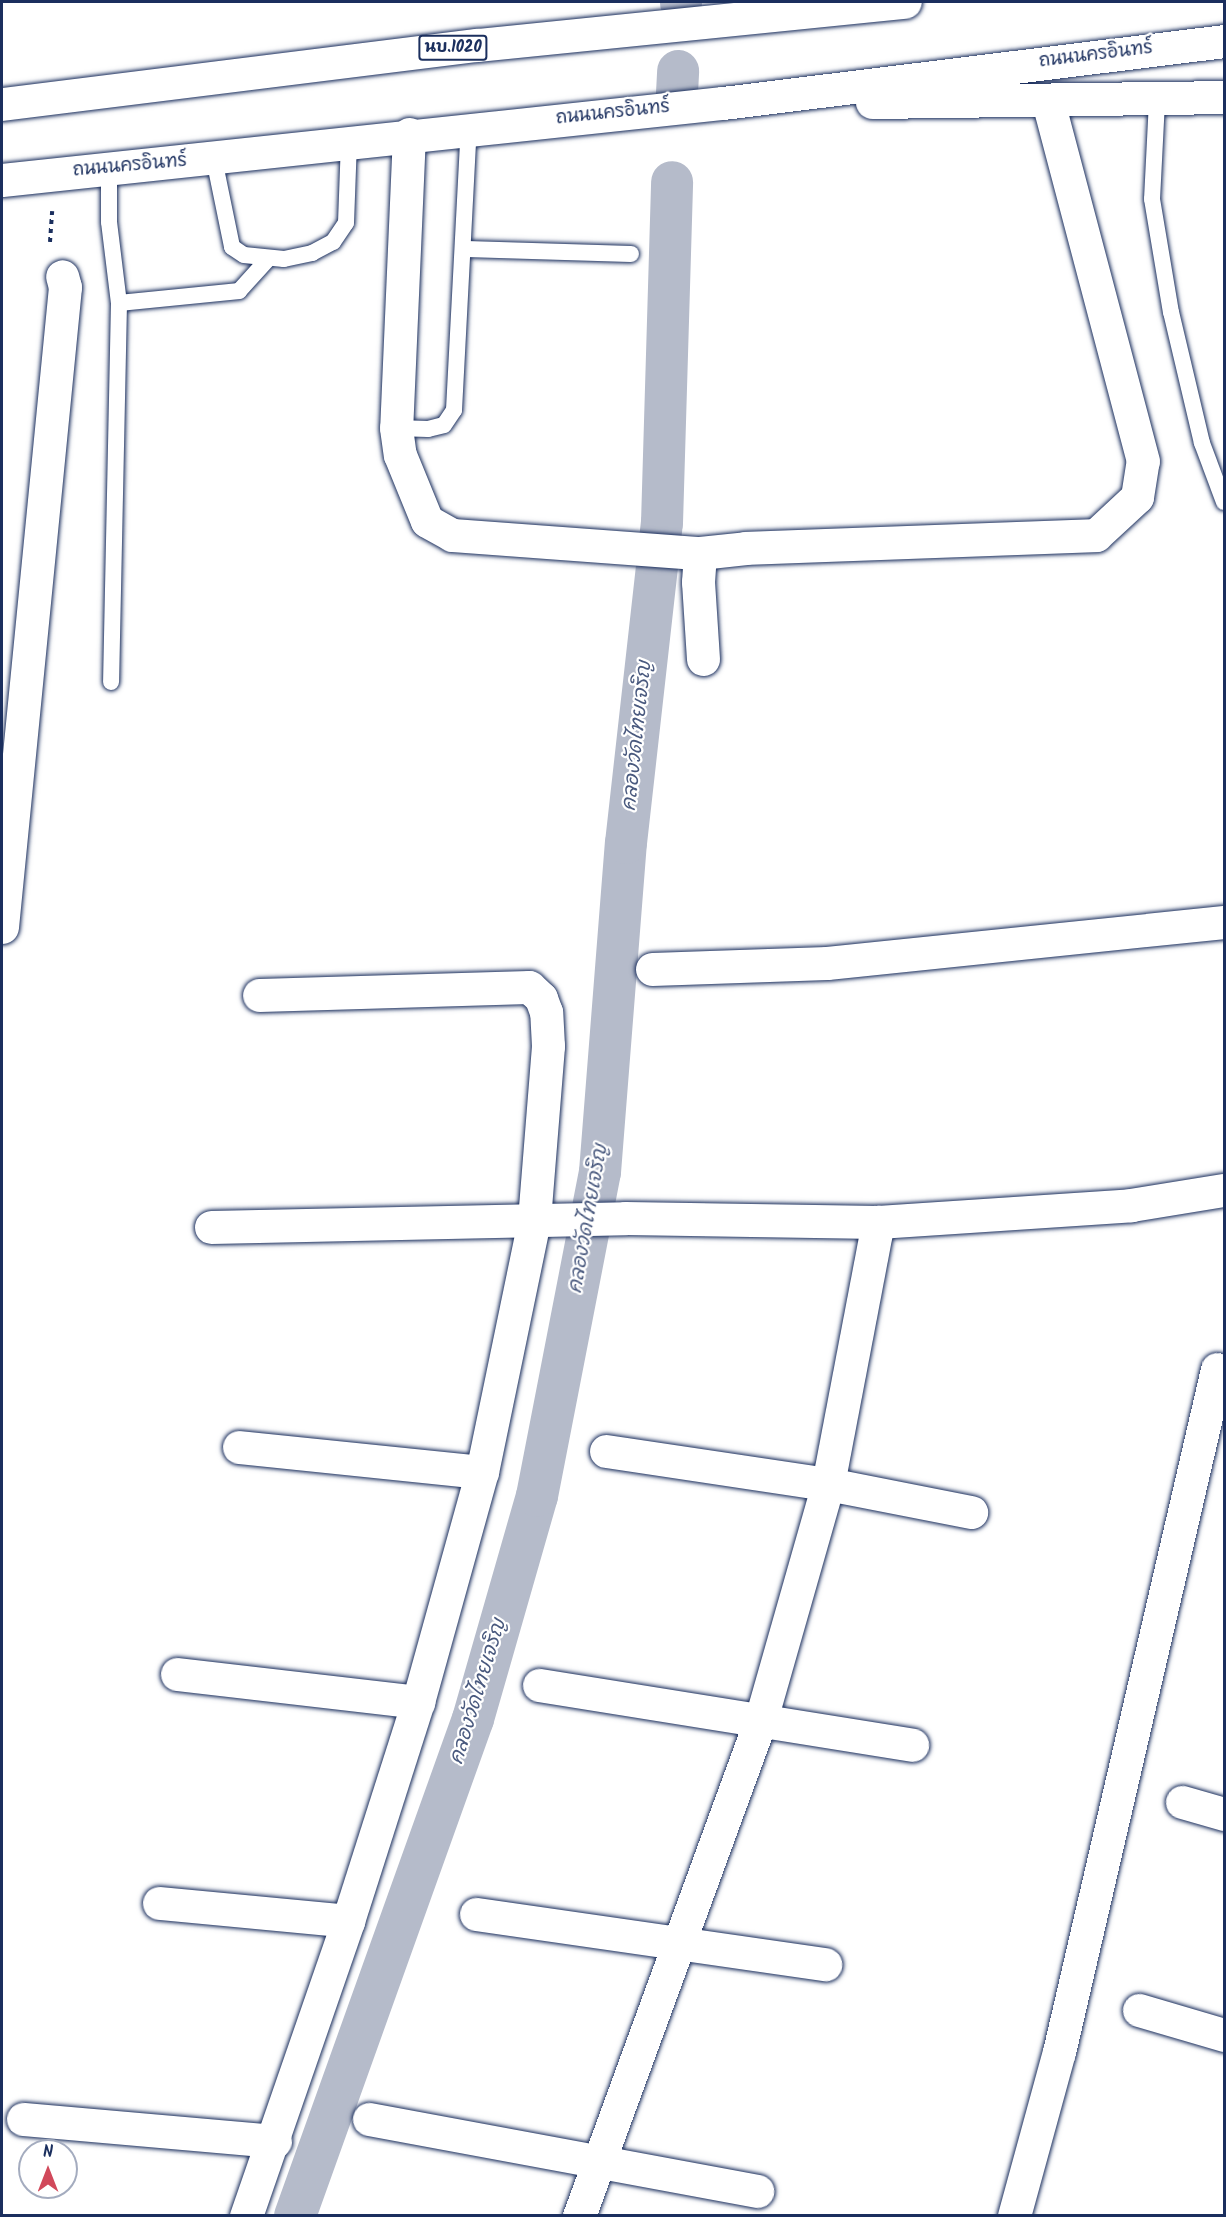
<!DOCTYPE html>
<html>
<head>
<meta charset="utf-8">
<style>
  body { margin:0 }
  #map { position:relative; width:1226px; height:2217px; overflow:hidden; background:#fff; font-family:Kalam,"Playpen Sans Thai",sans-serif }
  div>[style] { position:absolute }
  .canal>* { height:42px; margin:-21px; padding:0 21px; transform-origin:21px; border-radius:21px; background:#b5bbca }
  .path>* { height:4px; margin-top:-2px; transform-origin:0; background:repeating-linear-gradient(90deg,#1b2f5e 0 4.5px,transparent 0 9px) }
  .roads { filter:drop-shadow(0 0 2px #1b2f5e) drop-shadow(0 0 2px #1b2f5e) }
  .service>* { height:16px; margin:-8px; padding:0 8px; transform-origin:8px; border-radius:8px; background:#fff }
  .minor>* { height:33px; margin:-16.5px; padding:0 16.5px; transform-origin:16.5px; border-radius:16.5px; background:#fff }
  .secondary>* { height:33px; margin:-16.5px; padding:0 16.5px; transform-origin:16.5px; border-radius:16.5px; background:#fff }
  .primary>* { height:33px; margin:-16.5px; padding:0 16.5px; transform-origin:16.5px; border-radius:16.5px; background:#fff }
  span { translate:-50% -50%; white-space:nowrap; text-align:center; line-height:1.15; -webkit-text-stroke:4.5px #fff; paint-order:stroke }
  .shield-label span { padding:2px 4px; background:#fff; border:2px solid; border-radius:4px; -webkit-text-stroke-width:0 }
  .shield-label { font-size:16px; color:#1b2f5e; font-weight:700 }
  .street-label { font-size:18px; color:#1b2f5e }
  .water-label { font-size:20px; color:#49597e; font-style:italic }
  .frame { position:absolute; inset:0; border:3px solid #1b2f5e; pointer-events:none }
  .north { position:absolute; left:18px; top:2139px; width:60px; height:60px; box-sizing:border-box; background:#fff; border:2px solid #a4acbf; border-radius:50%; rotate:0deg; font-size:16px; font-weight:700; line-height:24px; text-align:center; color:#1b2f5e }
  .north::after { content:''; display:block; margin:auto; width:21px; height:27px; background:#d1495b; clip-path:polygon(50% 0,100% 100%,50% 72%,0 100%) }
</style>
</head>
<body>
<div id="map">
  <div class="canal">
    <div style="left:681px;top:3px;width:1px;rotate:-90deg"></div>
    <div style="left:677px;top:93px;width:22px;rotate:-87deg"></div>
    <div style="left:295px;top:2216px;width:528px;rotate:-70.3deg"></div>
    <div style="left:473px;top:1719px;width:232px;rotate:-74deg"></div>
    <div style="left:537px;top:1496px;width:330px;rotate:-79deg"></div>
    <div style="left:600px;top:1172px;width:330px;rotate:-85.5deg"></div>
    <div style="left:626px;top:843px;width:322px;rotate:-83.6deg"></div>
    <div style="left:662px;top:523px;width:341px;rotate:-88.3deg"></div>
  </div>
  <div class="path">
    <div style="left:50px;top:242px;width:31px;rotate:-86deg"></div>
  </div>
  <div class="roads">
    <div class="service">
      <div style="left:1157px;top:101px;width:98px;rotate:92.9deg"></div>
      <div style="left:1152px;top:199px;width:115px;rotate:80.5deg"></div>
      <div style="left:1171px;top:312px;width:135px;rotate:76.7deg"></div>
      <div style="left:1202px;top:443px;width:63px;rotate:69.6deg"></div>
      <div style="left:214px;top:159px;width:90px;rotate:78.4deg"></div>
      <div style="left:232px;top:247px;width:14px;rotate:34deg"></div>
      <div style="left:244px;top:255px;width:40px;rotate:5.7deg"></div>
      <div style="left:284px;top:259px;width:29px;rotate:-12deg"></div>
      <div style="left:312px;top:253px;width:24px;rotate:-28deg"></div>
      <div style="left:333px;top:242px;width:23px;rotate:-56deg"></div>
      <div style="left:346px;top:223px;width:80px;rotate:-87.9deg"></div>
      <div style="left:109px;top:169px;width:53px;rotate:90deg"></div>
      <div style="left:109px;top:222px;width:82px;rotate:83deg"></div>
      <div style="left:119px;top:303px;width:379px;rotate:91.2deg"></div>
      <div style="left:466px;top:249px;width:165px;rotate:1.7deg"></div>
      <div style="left:119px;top:303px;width:121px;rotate:-5.7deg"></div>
      <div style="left:239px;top:291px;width:43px;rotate:-47.8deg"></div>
      <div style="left:396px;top:428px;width:32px;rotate:2deg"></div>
      <div style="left:428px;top:429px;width:16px;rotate:-14deg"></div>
      <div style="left:444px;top:425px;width:18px;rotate:-56deg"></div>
      <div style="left:454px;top:410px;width:282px;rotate:-87deg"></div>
    </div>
    <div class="minor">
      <div style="left:409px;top:134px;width:294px;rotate:92.5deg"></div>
      <div style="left:396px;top:428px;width:27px;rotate:82deg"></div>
      <div style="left:400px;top:455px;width:71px;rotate:67.8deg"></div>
      <div style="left:427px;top:521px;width:29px;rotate:29deg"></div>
      <div style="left:452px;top:535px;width:249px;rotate:4.2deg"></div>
      <div style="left:703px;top:659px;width:77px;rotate:-93.7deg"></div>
      <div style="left:698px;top:582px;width:29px;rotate:-86deg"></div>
      <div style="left:700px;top:553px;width:46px;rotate:-6.2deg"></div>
      <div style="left:746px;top:548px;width:350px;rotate:-2.1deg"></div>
      <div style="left:1096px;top:535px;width:56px;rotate:-42.8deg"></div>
      <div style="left:1137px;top:497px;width:36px;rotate:-81deg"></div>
      <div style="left:1143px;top:461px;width:372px;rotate:-104.8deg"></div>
      <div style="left:2px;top:927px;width:643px;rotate:-84.38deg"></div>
      <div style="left:65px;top:287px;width:11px;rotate:-105deg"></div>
      <div style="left:652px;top:969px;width:175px;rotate:-2deg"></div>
      <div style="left:827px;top:963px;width:399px;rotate:-5.9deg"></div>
      <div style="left:211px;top:1227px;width:414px;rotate:-1.2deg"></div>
      <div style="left:625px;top:1218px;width:253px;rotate:0.9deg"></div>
      <div style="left:878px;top:1222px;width:254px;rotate:-3.8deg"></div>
      <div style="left:1131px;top:1205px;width:94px;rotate:-9.2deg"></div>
      <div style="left:239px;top:1447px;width:244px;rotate:5.9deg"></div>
      <div style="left:606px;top:1451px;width:224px;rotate:8.5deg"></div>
      <div style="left:828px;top:1484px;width:146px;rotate:11.1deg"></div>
      <div style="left:177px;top:1674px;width:243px;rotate:6.6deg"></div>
      <div style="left:539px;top:1685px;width:378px;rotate:9.1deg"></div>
      <div style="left:1182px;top:1802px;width:44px;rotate:15.9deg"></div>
      <div style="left:159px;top:1903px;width:190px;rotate:5.4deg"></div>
      <div style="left:476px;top:1914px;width:353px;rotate:8.2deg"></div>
      <div style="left:1139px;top:2010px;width:89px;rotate:16.4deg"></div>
      <div style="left:23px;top:2119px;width:253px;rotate:5deg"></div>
      <div style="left:369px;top:2119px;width:395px;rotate:10.5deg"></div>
      <div style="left:246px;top:2216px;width:312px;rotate:-70.9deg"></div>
      <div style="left:348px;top:1921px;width:230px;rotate:-72.3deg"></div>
      <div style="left:418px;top:1702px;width:239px;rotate:-74.5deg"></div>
      <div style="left:482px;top:1472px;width:257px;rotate:-78.3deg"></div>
      <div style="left:534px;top:1220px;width:175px;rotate:-85.4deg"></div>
      <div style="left:548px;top:1046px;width:34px;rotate:-93deg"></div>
      <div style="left:546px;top:1012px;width:15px;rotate:-110deg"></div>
      <div style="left:541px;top:998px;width:16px;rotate:-137deg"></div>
      <div style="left:529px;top:987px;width:270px;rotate:178.3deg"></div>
      <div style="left:579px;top:2216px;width:529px;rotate:-69.89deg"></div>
      <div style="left:761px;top:1719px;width:244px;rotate:-74.1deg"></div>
      <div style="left:828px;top:1484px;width:267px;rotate:-79.2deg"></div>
      <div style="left:1014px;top:2216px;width:170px;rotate:-74.7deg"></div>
      <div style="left:1059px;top:2052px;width:701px;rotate:-76.97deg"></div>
    </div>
    <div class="secondary">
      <div style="left:872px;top:102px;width:352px;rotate:-0.8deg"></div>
      <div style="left:2px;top:180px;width:725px;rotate:-6.1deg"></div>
      <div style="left:723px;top:103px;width:505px;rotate:-7.05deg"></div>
    </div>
    <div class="primary">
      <div style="left:2px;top:104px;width:480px;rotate:-7.1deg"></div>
      <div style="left:478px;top:45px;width:429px;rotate:-5.8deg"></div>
    </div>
  </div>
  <div class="shield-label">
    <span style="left:453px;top:48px">นบ.1020</span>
  </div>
  <div class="street-label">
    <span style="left:1096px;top:56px;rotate:-7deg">ถนนนครอินทร์</span>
    <span style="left:613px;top:114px;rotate:-6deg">ถนนนครอินทร์</span>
    <span style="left:130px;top:167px;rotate:-5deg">ถนนนครอินทร์</span>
  </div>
  <div class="water-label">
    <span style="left:638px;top:736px;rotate:-84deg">คลองวัดไทยเจริญ</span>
    <span style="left:589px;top:1219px;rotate:-80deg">คลองวัดไทยเจริญ</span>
    <span style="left:479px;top:1692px;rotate:-73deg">คลองวัดไทยเจริญ</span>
  </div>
  <div class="frame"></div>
  <div class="north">N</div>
</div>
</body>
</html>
